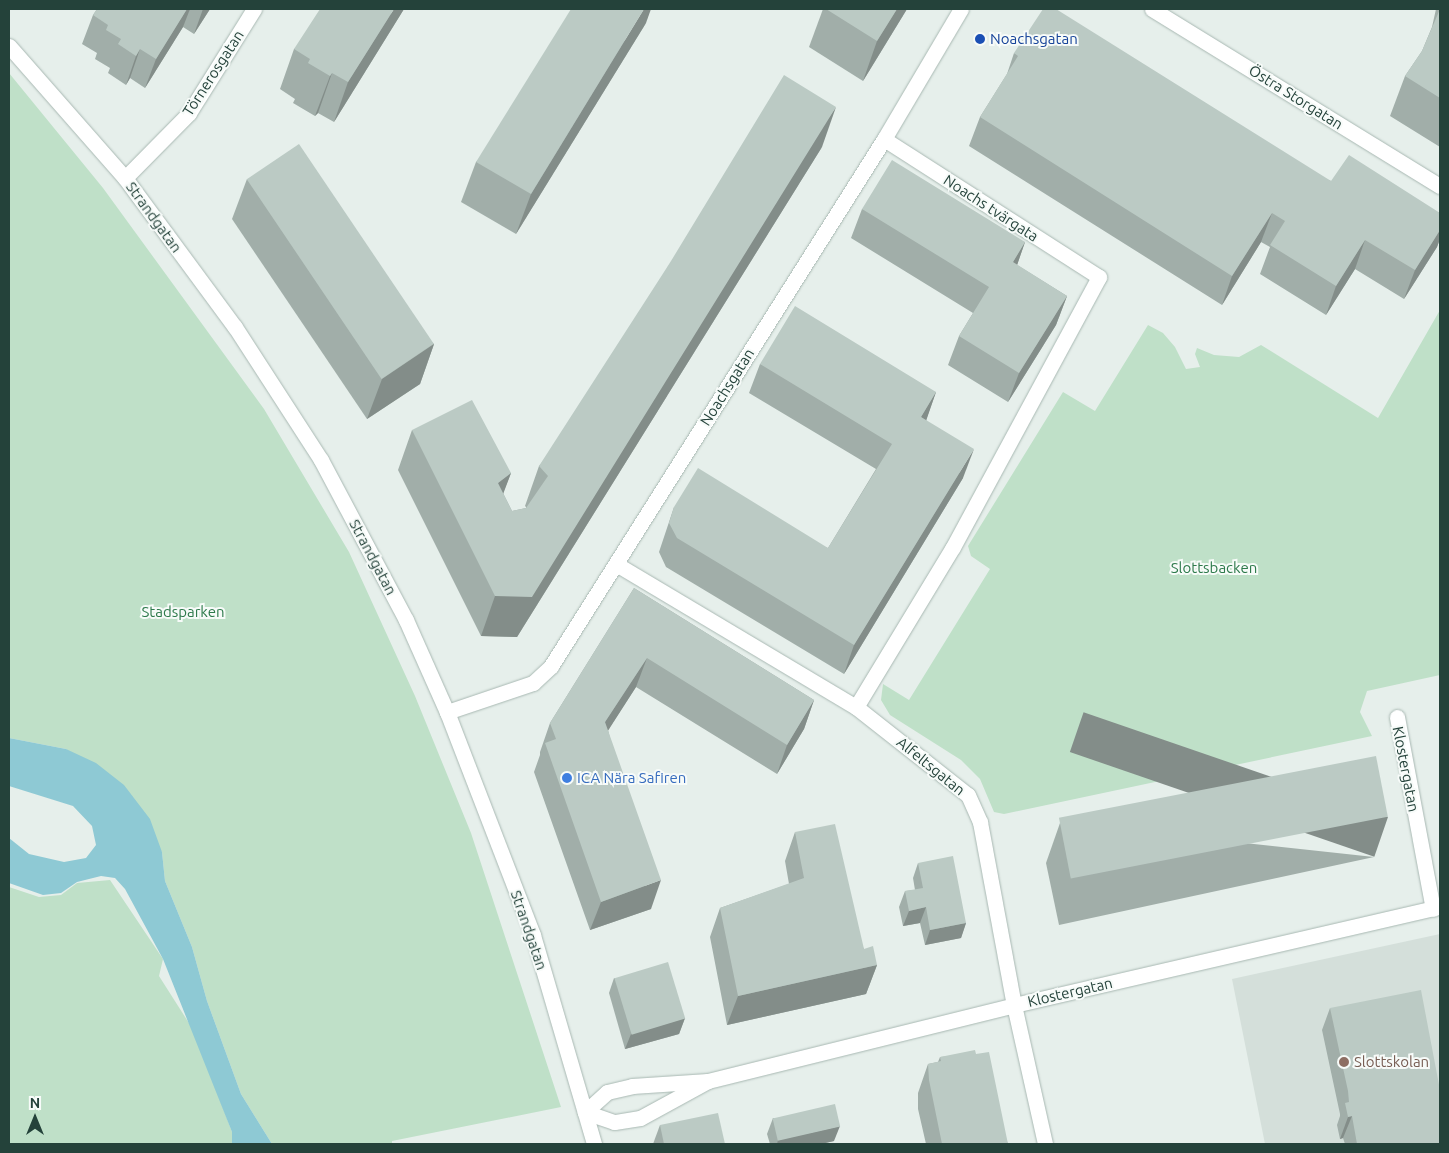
<!DOCTYPE html>
<html>
<head>
<meta charset="utf-8">
<style>
  body { margin:0 }
  #map { position:relative; width:1449px; height:1153px; overflow:hidden; background:#e6efeb; font-family:Ubuntu,sans-serif }
  div>[style] { position:absolute }
  .built>* { inset:0; background:#d4dfda }
  .green>* { inset:0; background:#bfe0c8 }
  .water>* { inset:0; background:#8ec9d4 }
  .roads { filter:drop-shadow(0 0 1px #a8b8b2) drop-shadow(0 0 1px #a8b8b2) }
  .street>* { height:15px; margin:-7.5px; padding:0 7.5px; transform-origin:7.5px; border-radius:7.5px; background:#fff }
  .secondary>* { height:15px; margin:-7.5px; padding:0 7.5px; transform-origin:7.5px; border-radius:7.5px; background:#fff }
  .wall>* { inset:0; background:#a1aea9 }
  .shaded-wall>* { inset:0; background:#838d89; transform-origin:0 0 }
  .building>* { inset:0; background:#bbcac4; transform-origin:0 0 }
  .dots>* { width:14px; height:14px; translate:-50% -50%; box-sizing:border-box; border:2px solid #f7fbf9; border-radius:50% }
  span { translate:-50% -50%; white-space:nowrap; text-align:center; line-height:1.15; -webkit-text-stroke:4px #f7fbf9; paint-order:stroke }
  .transit-label { font-size:15px; color:#164399 }
  .left { translate:0 -50%; text-align:left }
  .street-label { font-size:15px; color:#24423a }
  .park-label { font-size:15px; color:#2d7a4b }
  .shop-label { font-size:15px; color:#366cbe }
  .education-label { font-size:15px; color:#785e54 }
  .frame { position:absolute; inset:0; border:10px solid #24423a; pointer-events:none }
  .north { position:absolute; left:10px; top:1093px; width:50px; height:50px; -webkit-text-stroke:4px #f7fbf9; paint-order:stroke; rotate:0deg; font-size:14px; font-weight:700; line-height:20px; text-align:center; color:#24423a }
  .north::after { content:''; display:block; margin:auto; width:18px; height:22px; background:#24423a; clip-path:polygon(50% 0,100% 100%,50% 72%,0 100%) }
</style>
</head>
<body>
<div id="map">
  <div class="built">
    <div style="clip-path:polygon(1440px 934px,1440px 1144px,1265px 1144px,1232px 979px)"></div>
  </div>
  <div class="green">
    <div style="clip-path:polygon(9px 73px,103px 188px,264px 409px,349px 552px,415px 696px,471px 833px,561px 1107px,392px 1141px,392px 1144px,272px 1144px,241px 1094px,207px 1001px,192px 947px,165px 881px,162px 852px,66px 749px,9px 738px)"></div>
    <div style="clip-path:polygon(1440px 310px,1440px 675px,1367px 691px,1360px 712px,1372px 736px,1004px 814px,994px 812px,980px 779px,961px 760px,890px 715px,881px 700px,883px 684px,909px 700px,990px 569px,971px 556px,968px 546px,1063px 392px,1095px 411px,1148px 325px,1163px 333px,1175px 347px,1186px 369px,1200px 367px,1195px 354px,1197px 348px,1214px 355px,1239px 357px,1261px 345px,1378px 418px)"></div>
    <div style="clip-path:polygon(110px 880px,163px 959px,159px 976px,194px 1031px,232px 1132px,232px 1144px,9px 1144px,9px 887px,39px 897px,61px 895px,77px 883px)"></div>
  </div>
  <div class="water">
    <div style="clip-path:polygon(9px 738px,66px 749px,96px 763px,124px 785px,150px 819px,162px 852px,165px 881px,192px 947px,207px 1001px,241px 1094px,272px 1144px,232px 1144px,232px 1132px,163px 959px,125px 889px,115px 878px,101px 876px,77px 882px,61px 893px,43px 895px,9px 883px,9px 838px,29px 854px,64px 862px,86px 858px,96px 845px,92px 826px,73px 806px,9px 786px)"></div>
  </div>
  <div class="roads">
    <div class="street">
      <div style="left:1152px;top:9px;width:338px;rotate:31.6deg"></div>
      <div style="left:125px;top:178px;width:91px;rotate:-45.4deg"></div>
      <div style="left:189px;top:113px;width:123px;rotate:-58deg"></div>
      <div style="left:616px;top:564px;width:279px;rotate:30.8deg"></div>
      <div style="left:856px;top:707px;width:142px;rotate:38.2deg"></div>
      <div style="left:968px;top:795px;width:30px;rotate:66deg"></div>
      <div style="left:980px;top:822px;width:186px;rotate:79.5deg"></div>
      <div style="left:1014px;top:1005px;width:142px;rotate:77.4deg"></div>
      <div style="left:856px;top:707px;width:187px;rotate:-58.8deg"></div>
      <div style="left:953px;top:547px;width:307px;rotate:-61.6deg"></div>
      <div style="left:1099px;top:277px;width:255px;rotate:-147.3deg"></div>
      <div style="left:447px;top:712px;width:91px;rotate:-18.6deg"></div>
      <div style="left:533px;top:683px;width:25px;rotate:-43deg"></div>
      <div style="left:551px;top:666px;width:623px;rotate:-57.71deg"></div>
      <div style="left:884px;top:139px;width:151px;rotate:-59.4deg"></div>
      <div style="left:1397px;top:717px;width:195px;rotate:79.4deg"></div>
    </div>
    <div class="secondary">
      <div style="left:9px;top:46px;width:176px;rotate:48.7deg"></div>
      <div style="left:125px;top:178px;width:185px;rotate:53.6deg"></div>
      <div style="left:235px;top:327px;width:158px;rotate:57.1deg"></div>
      <div style="left:321px;top:460px;width:181px;rotate:62deg"></div>
      <div style="left:406px;top:620px;width:101px;rotate:66deg"></div>
      <div style="left:447px;top:712px;width:239px;rotate:68.9deg"></div>
      <div style="left:533px;top:935px;width:218px;rotate:73.7deg"></div>
      <div style="left:708px;top:1081px;width:77px;rotate:151.4deg"></div>
      <div style="left:640px;top:1118px;width:26px;rotate:171deg"></div>
      <div style="left:614px;top:1122px;width:31px;rotate:-161deg"></div>
      <div style="left:585px;top:1112px;width:30px;rotate:-42deg"></div>
      <div style="left:607px;top:1092px;width:26px;rotate:-13deg"></div>
      <div style="left:632px;top:1086px;width:76px;rotate:-3.8deg"></div>
      <div style="left:708px;top:1081px;width:315px;rotate:-13.9deg"></div>
      <div style="left:1014px;top:1005px;width:437px;rotate:-13deg"></div>
    </div>
  </div>
  <div class="wall">
    <div style="clip-path:polygon(97px 9px,210px 9px,194px 34px,183px 27px,145px 88px,130px 78px,126px 85px,108px 73px,110px 68px,95px 59px,97px 53px,82px 44px,93px 15px)"></div>
    <div style="clip-path:polygon(404px 9px,334px 122px,318px 113px,315px 116px,293px 103px,295px 99px,280px 89px,294px 49px)"></div>
    <div style="clip-path:polygon(823px 9px,907px 9px,863px 81px,809px 47px)"></div>
    <div style="clip-path:polygon(1436px 9px,1440px 9px,1440px 147px,1390px 116px,1405px 76px,1422px 51px,1432px 27px)"></div>
    <div style="clip-path:polygon(646px 23px,516px 234px,461px 202px,476px 162px)"></div>
    <div style="clip-path:polygon(1014px 53px,1331px 181px,1440px 213px,1440px 239px,1437px 247px,1404px 299px,1355px 269px,1326px 315px,1260px 274px,1270px 247px,1261px 242px,1222px 305px,969px 146px,980px 117px,1007px 74px)"></div>
    <div style="clip-path:polygon(822px 147px,517px 637px,481px 636px,398px 470px,412px 430px,511px 473px,503px 493px,512px 511px,526px 508px,526px 507px,525px 506px,539px 466px)"></div>
    <div style="clip-path:polygon(247px 179px,434px 344px,420px 384px,367px 419px,232px 219px)"></div>
    <div style="clip-path:polygon(862px 209px,1025px 242px,1017px 265px,1067px 296px,1056px 325px,1008px 402px,948px 365px,959px 336px,973px 313px,851px 238px)"></div>
    <div style="clip-path:polygon(760px 364px,936px 392px,926px 420px,963px 478px,844px 674px,666px 567px,659px 552px,674px 507px,828px 548px,876px 469px,749px 393px)"></div>
    <div style="clip-path:polygon(634px 588px,814px 700px,804px 729px,777px 774px,636px 687px,608px 730px,651px 909px,590px 930px,534px 772px,540px 755px,540px 752px,550px 723px)"></div>
    <div style="clip-path:polygon(1060px 823px,1374px 857px,1059px 925px,1046px 863px)"></div>
    <div style="clip-path:polygon(795px 832px,864px 949px,877px 965px,866px 994px,727px 1025px,710px 937px,720px 908px,789px 884px,785px 861px)"></div>
    <div style="clip-path:polygon(918px 863px,966px 923px,961px 938px,925px 945px,920px 923px,903px 926px,899px 907px,905px 891px,915px 890px,913px 878px)"></div>
    <div style="clip-path:polygon(614px 978px,685px 1018px,679px 1034px,625px 1049px,609px 993px)"></div>
    <div style="clip-path:polygon(1330px 1008px,1440px 1144px,1345px 1144px,1343px 1138px,1340px 1139px,1337px 1125px,1340px 1116px,1340px 1114px,1322px 1030px)"></div>
    <div style="clip-path:polygon(976px 1054px,1008px 1144px,926px 1144px,918px 1109px,918px 1093px,928px 1064px,938px 1062px,940px 1057px)"></div>
    <div style="clip-path:polygon(773px 1118px,834px 1141px,821px 1144px,770px 1144px,767px 1134px)"></div>
    <div style="clip-path:polygon(660px 1125px,725px 1144px,653px 1144px)"></div>
  </div>
  <div class="shaded-wall">
    <div style="clip-path:polygon(187px 9px,190px 9px,183px 27px,145px 88px,156px 59px)"></div>
    <div style="clip-path:polygon(203px 9px,210px 9px,194px 34px)"></div>
    <div style="clip-path:polygon(394px 9px,404px 9px,334px 122px,348px 82px)"></div>
    <div style="clip-path:polygon(644px 9px,651px 9px,646px 23px,516px 234px,531px 194px)"></div>
    <div style="clip-path:polygon(897px 9px,907px 9px,863px 81px,877px 41px)"></div>
    <div style="clip-path:polygon(140px 49px,130px 78px,126px 85px,136px 56px)"></div>
    <div style="clip-path:polygon(332px 73px,318px 113px,315px 116px,330px 76px)"></div>
    <div style="clip-path:polygon(836px 107px,822px 147px,517px 637px,481px 636px,495px 596px)"></div>
    <div style="clip-path:polygon(1272px 213px,1261px 242px,1222px 305px,1232px 276px)"></div>
    <div style="clip-path:polygon(1440px 230px,1440px 239px,1437px 247px,1404px 299px,1415px 270px)"></div>
    <div style="clip-path:polygon(1365px 240px,1355px 269px,1326px 315px,1336px 286px)"></div>
    <div style="clip-path:polygon(1025px 242px,1015px 271px,1013px 262px)"></div>
    <div style="clip-path:polygon(1067px 296px,1056px 325px,1008px 402px,1019px 373px)"></div>
    <div style="clip-path:polygon(434px 344px,420px 384px,367px 419px,382px 379px)"></div>
    <div style="clip-path:polygon(936px 392px,926px 421px,921px 417px)"></div>
    <div style="clip-path:polygon(974px 449px,963px 478px,844px 674px,854px 645px)"></div>
    <div style="clip-path:polygon(511px 473px,496px 513px,498px 483px)"></div>
    <div style="clip-path:polygon(647px 658px,636px 687px,595px 751px,605px 722px)"></div>
    <div style="clip-path:polygon(814px 700px,804px 729px,777px 774px,787px 745px)"></div>
    <div style="left:1388px;top:817px;width:42px;height:322px;rotate:109deg"></div>
    <div style="clip-path:polygon(661px 880px,651px 909px,590px 930px,601px 902px)"></div>
    <div style="clip-path:polygon(926px 907px,920px 923px,903px 926px,909px 911px)"></div>
    <div style="clip-path:polygon(966px 923px,961px 938px,925px 945px,930px 930px)"></div>
    <div style="clip-path:polygon(877px 965px,866px 994px,727px 1025px,738px 996px)"></div>
    <div style="clip-path:polygon(685px 1018px,679px 1034px,625px 1049px,631px 1034px)"></div>
    <div style="clip-path:polygon(1352px 1116px,1343px 1138px,1340px 1139px,1348px 1117px)"></div>
    <div style="clip-path:polygon(840px 1126px,834px 1141px,821px 1144px,777px 1144px,778px 1140px)"></div>
  </div>
  <div class="building">
    <div style="clip-path:polygon(97px 9px,187px 9px,156px 59px,140px 49px,136px 56px,118px 44px,121px 39px,106px 30px,108px 25px,93px 15px)"></div>
    <div style="clip-path:polygon(320px 9px,394px 9px,348px 82px,332px 73px,330px 76px,308px 63px,310px 59px,294px 49px)"></div>
    <div style="clip-path:polygon(571px 9px,644px 9px,531px 194px,476px 162px)"></div>
    <div style="clip-path:polygon(826px 9px,897px 9px,877px 41px)"></div>
    <div style="clip-path:polygon(1043px 9px,1056px 9px,1331px 181px,1349px 155px,1440px 213px,1440px 230px,1415px 270px,1365px 240px,1336px 286px,1270px 245px,1285px 221px,1272px 213px,1232px 276px,980px 117px,1018px 56px,1014px 53px)"></div>
    <div style="clip-path:polygon(1440px 9px,1440px 98px,1405px 76px,1422px 51px)"></div>
    <div style="clip-path:polygon(784px 75px,836px 107px,532px 597px,495px 596px,412px 430px,472px 400px,511px 473px,498px 483px,512px 511px,526px 508px,548px 476px,539px 466px,671px 261px)"></div>
    <div style="left:299px;top:144px;width:241px;height:63px;rotate:56deg"></div>
    <div style="clip-path:polygon(892px 160px,1025px 242px,1013px 262px,1067px 296px,1019px 373px,959px 336px,989px 287px,862px 209px)"></div>
    <div style="clip-path:polygon(795px 306px,936px 392px,921px 417px,974px 449px,854px 645px,677px 538px,669px 523px,674px 507px,698px 468px,828px 548px,892px 444px,760px 364px)"></div>
    <div style="clip-path:polygon(634px 588px,814px 700px,787px 745px,647px 658px,605px 722px,661px 880px,601px 902px,545px 743px,556px 739px,550px 723px)"></div>
    <div style="left:1376px;top:756px;width:62px;height:323px;rotate:79deg"></div>
    <div style="clip-path:polygon(835px 824px,864px 949px,873px 946px,877px 965px,738px 996px,720px 908px,804px 878px,795px 832px)"></div>
    <div style="clip-path:polygon(953px 856px,966px 923px,930px 930px,926px 907px,909px 911px,905px 891px,923px 888px,918px 863px)"></div>
    <div style="left:668px;top:962px;width:59px;height:56px;rotate:73deg"></div>
    <div style="clip-path:polygon(1421px 990px,1440px 1090px,1440px 1144px,1357px 1144px,1352px 1116px,1348px 1117px,1345px 1103px,1349px 1102px,1348px 1091px,1330px 1008px)"></div>
    <div style="clip-path:polygon(975px 1050px,976px 1054px,989px 1052px,1008px 1144px,942px 1144px,929px 1080px,928px 1064px,941px 1061px,940px 1057px)"></div>
    <div style="left:835px;top:1104px;width:23px;height:64px;rotate:77deg"></div>
    <div style="clip-path:polygon(718px 1113px,725px 1144px,664px 1144px,660px 1125px)"></div>
  </div>
  <div class="dots">
    <div style="left:980px;top:39px;background:#1a4fb4"></div>
    <div style="left:567px;top:778px;background:#3f7fe0"></div>
    <div style="left:1344px;top:1062px;background:#8d6e63"></div>
  </div>
  <div class="transit-label">
    <span class="left" style="left:990px;top:39px">Noachsgatan</span>
  </div>
  <div class="street-label">
    <span style="left:213px;top:73px;rotate:-57deg">Törnerosgatan</span>
    <span style="left:1296px;top:97px;rotate:32deg">Östra Storgatan</span>
    <span style="left:991px;top:208px;rotate:33deg">Noachs tvärgata</span>
    <span style="left:154px;top:217px;rotate:54deg">Strandgatan</span>
    <span style="left:727px;top:387px;rotate:-58deg">Noachsgatan</span>
    <span style="left:373px;top:557px;rotate:62deg">Strandgatan</span>
    <span style="left:931px;top:766px;rotate:39deg">Alfeltsgatan</span>
    <span style="left:1406px;top:769px;rotate:79deg">Klostergatan</span>
    <span style="left:529px;top:930px;rotate:71deg">Strandgatan</span>
    <span style="left:1070px;top:992px;rotate:-13deg">Klostergatan</span>
  </div>
  <div class="park-label">
    <span style="left:1214px;top:568px">Slottsbacken</span>
    <span style="left:183px;top:612px">Stadsparken</span>
  </div>
  <div class="shop-label">
    <span class="left" style="left:577px;top:778px">ICA Nära Safiren</span>
  </div>
  <div class="education-label">
    <span class="left" style="left:1354px;top:1062px">Slottskolan</span>
  </div>
  <div class="frame"></div>
  <div class="north">N</div>
</div>
</body>
</html>
